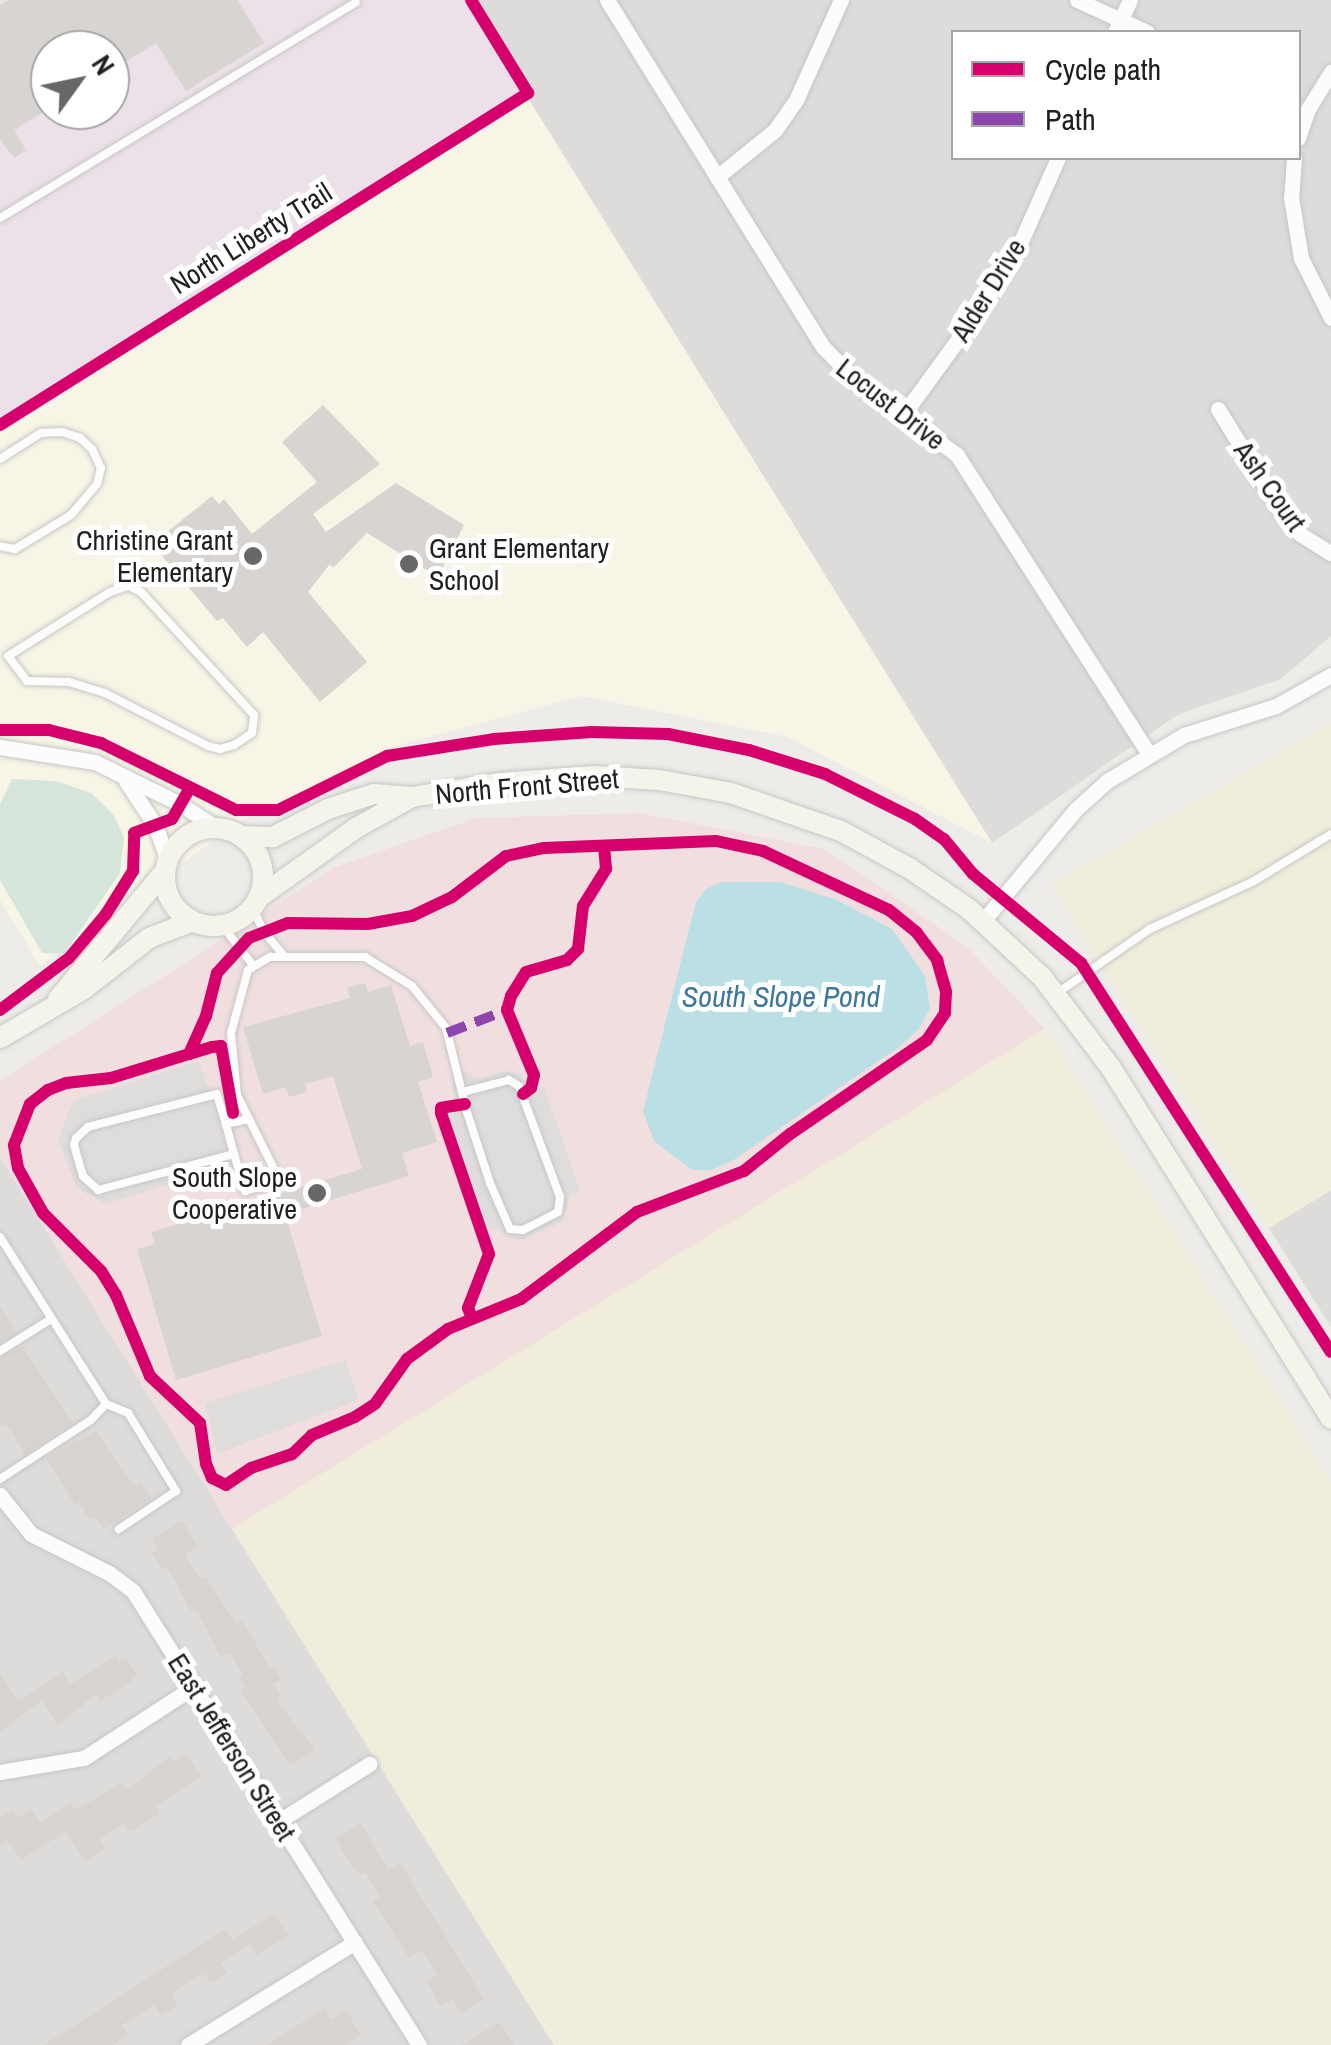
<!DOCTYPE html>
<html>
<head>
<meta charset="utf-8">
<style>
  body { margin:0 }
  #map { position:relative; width:1331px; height:2045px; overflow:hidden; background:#eeece9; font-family:"Archivo Narrow",sans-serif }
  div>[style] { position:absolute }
  .residential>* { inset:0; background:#dddcda }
  .commercial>* { inset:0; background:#f1dfdf }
  .industrial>* { inset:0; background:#ece0e9 }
  .education>* { inset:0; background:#f7f5e5 }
  .farmland>* { inset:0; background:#f0eedb }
  .wetland>* { inset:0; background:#d6e5db }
  .parking>* { inset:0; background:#dedddc }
  .water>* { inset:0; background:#badfe4 }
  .building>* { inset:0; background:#d7d4d1 }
  .roads { filter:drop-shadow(0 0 2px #c7c6c5) drop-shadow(0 0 2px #c7c6c5) }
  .lane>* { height:8px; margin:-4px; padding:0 4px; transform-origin:4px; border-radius:4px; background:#fcfcfc }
  .street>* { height:15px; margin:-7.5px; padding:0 7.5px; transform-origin:7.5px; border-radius:7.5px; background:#fcfcfc }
  .secondary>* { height:20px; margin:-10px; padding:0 10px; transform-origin:10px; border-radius:10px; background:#f5f4eb }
  .secondary>.ring { margin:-10px; padding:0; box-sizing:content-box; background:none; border:20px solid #f5f4eb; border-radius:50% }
  .quiet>* { height:10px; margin-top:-5px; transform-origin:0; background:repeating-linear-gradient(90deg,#8e44ad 0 20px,transparent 0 30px) }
  .cycleway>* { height:12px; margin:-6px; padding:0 6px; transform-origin:6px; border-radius:6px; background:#d6006c }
  .dots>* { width:28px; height:28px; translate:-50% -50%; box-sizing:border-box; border:5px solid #fff; border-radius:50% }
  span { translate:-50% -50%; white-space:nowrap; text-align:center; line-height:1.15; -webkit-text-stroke:10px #fff; paint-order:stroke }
  .street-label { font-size:28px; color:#202020 }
  .poi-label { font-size:28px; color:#202020 }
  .right { translate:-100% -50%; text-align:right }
  .left { translate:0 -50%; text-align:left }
  .water-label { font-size:30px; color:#3d789e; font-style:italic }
  .legend { position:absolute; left:951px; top:30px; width:350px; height:130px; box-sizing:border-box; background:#fff; border:2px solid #a6a6a6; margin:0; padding:12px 18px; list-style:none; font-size:30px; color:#202020 }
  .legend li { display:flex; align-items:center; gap:20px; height:50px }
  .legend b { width:50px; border:2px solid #a6a6a6 }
  .north { position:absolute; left:30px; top:30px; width:100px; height:100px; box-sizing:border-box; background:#fff; border:2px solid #a6a6a6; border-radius:50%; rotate:57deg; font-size:28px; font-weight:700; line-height:40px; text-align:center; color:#202020 }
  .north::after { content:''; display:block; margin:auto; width:35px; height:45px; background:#686766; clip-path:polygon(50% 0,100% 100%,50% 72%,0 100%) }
</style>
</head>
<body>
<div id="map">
  <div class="residential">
    <div style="clip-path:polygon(evenodd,467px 0,1331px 0,1331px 636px,1281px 679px,1179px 714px,992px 843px,467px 0,954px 32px,1298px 32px,1298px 158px,954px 158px,954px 32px)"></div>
    <div style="clip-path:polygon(0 1157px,232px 1529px,554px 2045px,0 2045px)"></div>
    <div style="clip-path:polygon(1331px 1190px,1331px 1327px,1269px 1228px)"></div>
  </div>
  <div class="commercial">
    <div style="clip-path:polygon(639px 813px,824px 849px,966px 946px,1045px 1029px,232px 1529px,0 1157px,0 1081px,335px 867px,476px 818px)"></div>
  </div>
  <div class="industrial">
    <div style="clip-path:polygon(evenodd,0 0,467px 0,529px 100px,0 433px,0 0,50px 50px,110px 50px,110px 110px,50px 110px,50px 50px)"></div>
  </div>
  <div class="education">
    <div style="clip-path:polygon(529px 100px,992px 843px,788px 737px,582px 696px,384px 749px,242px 820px,40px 966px,0 900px,0 433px)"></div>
  </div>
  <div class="farmland">
    <div style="clip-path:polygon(1331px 723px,1331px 1190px,1269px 1228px,1051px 885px)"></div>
    <div style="clip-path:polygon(1045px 1029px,1331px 1481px,1331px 2045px,554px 2045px,232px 1529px)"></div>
  </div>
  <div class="wetland">
    <div style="clip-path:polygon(12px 779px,56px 781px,91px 793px,113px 814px,124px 837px,120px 873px,64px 954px,42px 953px,0 880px,0 804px)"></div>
  </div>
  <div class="parking">
    <div style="clip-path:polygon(199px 1061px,233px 1164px,106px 1204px,77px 1188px,58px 1140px,73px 1101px)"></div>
    <div style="clip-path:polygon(505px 1071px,521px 1075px,531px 1090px,544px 1087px,580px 1191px,570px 1195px,563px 1221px,525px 1239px,510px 1239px,497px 1228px,486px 1232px,443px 1113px,455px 1109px,452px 1078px,469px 1072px,476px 1079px)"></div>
    <div style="clip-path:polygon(346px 1360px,358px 1400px,217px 1454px,205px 1403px)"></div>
  </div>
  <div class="water">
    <div style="clip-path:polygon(721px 882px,780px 882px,835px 899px,892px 929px,925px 976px,930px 1008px,919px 1029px,899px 1047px,732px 1161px,711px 1170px,692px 1170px,654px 1141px,643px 1111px,696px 902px,706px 889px)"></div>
  </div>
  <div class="building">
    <div style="clip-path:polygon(9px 0,237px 0,264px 43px,186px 91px,156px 43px,110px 71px,110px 50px,50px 50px,50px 108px,14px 130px,26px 150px,14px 158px,0 139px,0 5px)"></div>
    <div style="clip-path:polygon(323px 405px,380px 464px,313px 514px,326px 532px,396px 483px,464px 525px,438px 577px,367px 533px,334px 567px,329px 565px,308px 592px,367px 662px,320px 702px,263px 632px,247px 647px,223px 618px,217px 621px,152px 544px,212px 496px,219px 504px,224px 499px,252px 534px,317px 482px,282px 442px)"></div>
    <div style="clip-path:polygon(365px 983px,368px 992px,391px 985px,410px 1046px,423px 1042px,433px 1077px,418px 1082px,437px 1142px,402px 1153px,409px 1176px,285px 1214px,322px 1336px,176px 1380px,137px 1249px,155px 1244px,151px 1232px,362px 1169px,333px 1076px,305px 1084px,307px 1092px,289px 1097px,286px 1087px,263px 1094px,243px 1027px,350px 998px,347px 988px)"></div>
    <div style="clip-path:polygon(0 1307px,16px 1332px,0 1342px)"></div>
    <div style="clip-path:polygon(22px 1346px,73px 1423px,25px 1454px,6px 1424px,0 1427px,0 1358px)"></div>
    <div style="clip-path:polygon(96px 1431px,135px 1487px,141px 1483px,151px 1498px,104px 1529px,96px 1516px,90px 1520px,79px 1502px,75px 1505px,46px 1458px)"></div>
    <div style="clip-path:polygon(182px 1520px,198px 1547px,185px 1555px,200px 1580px,206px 1577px,236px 1624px,242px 1621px,271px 1669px,274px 1667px,281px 1679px,273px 1684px,282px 1697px,276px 1700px,315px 1750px,290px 1766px,240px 1690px,245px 1687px,239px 1678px,243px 1675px,230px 1652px,221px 1658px,198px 1612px,190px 1610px,167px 1566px,162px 1569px,152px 1553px,158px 1549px,152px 1539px)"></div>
    <div style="clip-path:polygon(115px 1656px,119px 1662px,126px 1658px,137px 1675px,130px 1682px,100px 1701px,96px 1694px,58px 1725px,42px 1700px,0 1732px,0 1673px,18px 1701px,63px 1672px,70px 1684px)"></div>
    <div style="clip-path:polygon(186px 1754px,201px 1777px,156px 1806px,160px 1813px,130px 1832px,124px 1823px,100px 1839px,105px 1848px,85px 1861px,66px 1831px,21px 1860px,8px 1840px,0 1845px,0 1818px,13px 1810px,17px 1818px,31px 1809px,40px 1823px,71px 1803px,76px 1810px,122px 1782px,127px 1790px,170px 1756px,174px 1762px)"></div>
    <div style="clip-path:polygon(360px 1823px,389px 1870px,400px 1863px,484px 1999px,461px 2013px,453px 1999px,440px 2006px,427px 1981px,437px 1975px,422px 1950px,409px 1958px,373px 1901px,380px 1897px,365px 1872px,360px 1875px,354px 1869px,335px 1838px)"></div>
    <div style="clip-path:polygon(274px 1914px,288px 1936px,257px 1955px,250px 1944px,220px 1963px,227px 1973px,210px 1983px,204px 1973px,182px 1986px,171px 1995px,178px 2005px,161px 2015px,154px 2005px,122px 2025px,128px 2035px,113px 2045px,44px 2045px,225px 1929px,232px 1940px)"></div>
    <div style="clip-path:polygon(325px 2008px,331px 2019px,346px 2010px,361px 2035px,345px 2045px,267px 2045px)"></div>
    <div style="clip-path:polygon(500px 2022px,514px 2045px,462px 2045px)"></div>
  </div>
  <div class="roads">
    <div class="lane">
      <div style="left:0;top:218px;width:416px;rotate:-31.2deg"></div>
      <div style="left:0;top:459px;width:49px;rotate:-32.4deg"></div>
      <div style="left:41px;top:433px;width:21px;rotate:-3deg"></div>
      <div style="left:62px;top:432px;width:19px;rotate:18deg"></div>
      <div style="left:80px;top:438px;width:16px;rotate:43deg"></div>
      <div style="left:92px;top:449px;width:21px;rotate:65deg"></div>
      <div style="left:101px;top:468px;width:16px;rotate:104deg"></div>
      <div style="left:97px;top:484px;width:40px;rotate:130deg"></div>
      <div style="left:71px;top:515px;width:66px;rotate:148.7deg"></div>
      <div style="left:15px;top:549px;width:15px;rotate:-169deg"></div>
      <div style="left:129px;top:586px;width:13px;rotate:27deg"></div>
      <div style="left:141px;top:592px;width:167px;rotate:47.4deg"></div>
      <div style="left:254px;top:715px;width:18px;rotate:96deg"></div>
      <div style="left:252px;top:733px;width:22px;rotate:146deg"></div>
      <div style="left:234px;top:745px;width:15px;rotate:164deg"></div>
      <div style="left:220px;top:749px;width:12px;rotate:-166deg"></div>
      <div style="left:208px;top:746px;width:116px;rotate:-152.8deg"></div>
      <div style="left:105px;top:693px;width:39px;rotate:-163deg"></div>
      <div style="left:68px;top:682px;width:41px;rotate:-178.6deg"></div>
      <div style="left:27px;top:681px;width:31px;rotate:-127deg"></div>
      <div style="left:8px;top:656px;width:120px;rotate:-32.1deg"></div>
      <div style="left:110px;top:592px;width:20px;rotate:-18deg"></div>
      <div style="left:252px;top:907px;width:28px;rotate:64deg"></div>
      <div style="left:264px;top:932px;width:31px;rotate:50deg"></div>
      <div style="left:222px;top:925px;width:49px;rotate:52.4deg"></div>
      <div style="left:1056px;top:994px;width:114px;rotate:-34.7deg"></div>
      <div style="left:1150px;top:929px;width:115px;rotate:-24.8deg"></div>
      <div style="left:1254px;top:881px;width:90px;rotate:-31.4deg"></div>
      <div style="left:249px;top:1119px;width:24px;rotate:168deg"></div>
      <div style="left:226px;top:1124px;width:31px;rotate:-107deg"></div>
      <div style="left:217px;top:1094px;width:133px;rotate:165.7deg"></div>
      <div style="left:88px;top:1127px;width:16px;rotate:137deg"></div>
      <div style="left:76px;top:1138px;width:7px;rotate:106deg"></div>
      <div style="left:74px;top:1145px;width:32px;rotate:74deg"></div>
      <div style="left:83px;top:1176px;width:21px;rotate:43deg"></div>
      <div style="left:98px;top:1190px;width:141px;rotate:-14.8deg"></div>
      <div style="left:234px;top:1154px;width:39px;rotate:73deg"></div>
      <div style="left:245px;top:1191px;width:36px;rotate:-16deg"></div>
      <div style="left:280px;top:1181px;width:96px;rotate:-116.6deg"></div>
      <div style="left:237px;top:1095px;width:62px;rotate:-95.5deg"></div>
      <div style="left:231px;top:1033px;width:65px;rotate:-74.9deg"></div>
      <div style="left:248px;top:970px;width:26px;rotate:-31deg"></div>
      <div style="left:270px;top:957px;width:95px"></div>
      <div style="left:365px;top:957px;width:55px;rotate:31.7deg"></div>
      <div style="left:412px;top:986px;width:54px;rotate:51deg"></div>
      <div style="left:446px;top:1028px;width:83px;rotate:76.1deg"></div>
      <div style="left:466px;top:1109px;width:78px;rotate:72deg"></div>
      <div style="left:490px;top:1183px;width:50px;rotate:66.5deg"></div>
      <div style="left:510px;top:1229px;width:13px;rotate:4deg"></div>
      <div style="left:523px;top:1230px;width:39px;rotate:-27deg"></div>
      <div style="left:558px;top:1212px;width:15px;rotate:-82deg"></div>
      <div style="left:560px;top:1197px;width:118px;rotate:-110.3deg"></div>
      <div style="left:519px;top:1086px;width:12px;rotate:-149deg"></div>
      <div style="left:509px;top:1080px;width:48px;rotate:165.4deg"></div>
      <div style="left:226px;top:1124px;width:31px;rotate:75deg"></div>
      <div style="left:0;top:1237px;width:198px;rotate:57.6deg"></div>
      <div style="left:106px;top:1404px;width:24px;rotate:22deg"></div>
      <div style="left:128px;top:1413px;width:92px;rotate:58.4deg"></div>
      <div style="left:176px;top:1491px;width:69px;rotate:146.3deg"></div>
      <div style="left:0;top:1351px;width:60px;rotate:-32.1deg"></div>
      <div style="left:0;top:1479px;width:108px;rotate:-33deg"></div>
      <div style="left:91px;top:1420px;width:22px;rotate:-47deg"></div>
    </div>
    <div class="street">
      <div style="left:607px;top:0;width:409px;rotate:58.1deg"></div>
      <div style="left:823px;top:347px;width:49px;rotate:45.8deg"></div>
      <div style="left:857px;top:382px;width:124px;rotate:36.1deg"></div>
      <div style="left:957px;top:455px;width:354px;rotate:57.3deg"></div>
      <div style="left:1077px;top:0;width:77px;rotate:24.6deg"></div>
      <div style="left:1115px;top:32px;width:35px;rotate:-65deg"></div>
      <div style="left:1298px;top:138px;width:31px;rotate:-71deg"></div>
      <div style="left:1308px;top:109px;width:44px;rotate:-58.1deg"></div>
      <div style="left:1294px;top:158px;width:39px;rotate:94deg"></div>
      <div style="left:1291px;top:197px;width:62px;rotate:80.7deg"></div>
      <div style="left:1301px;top:258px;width:67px;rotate:63.4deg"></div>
      <div style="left:717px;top:177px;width:75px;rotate:-39deg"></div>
      <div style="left:775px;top:130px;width:37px;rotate:-55deg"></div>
      <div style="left:796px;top:100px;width:110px;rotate:-65.8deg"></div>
      <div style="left:1218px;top:409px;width:119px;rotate:58.5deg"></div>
      <div style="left:1280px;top:510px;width:31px;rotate:50deg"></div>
      <div style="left:1300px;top:534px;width:36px;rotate:32deg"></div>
      <div style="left:903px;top:415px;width:136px;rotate:-54deg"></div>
      <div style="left:983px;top:305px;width:65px;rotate:-58.3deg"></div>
      <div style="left:1017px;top:250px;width:101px;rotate:-66deg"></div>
      <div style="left:0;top:747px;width:96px;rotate:9deg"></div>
      <div style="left:95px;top:762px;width:95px;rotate:26.3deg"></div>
      <div style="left:180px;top:804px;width:44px;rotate:33deg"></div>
      <div style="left:126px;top:781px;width:53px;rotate:56.6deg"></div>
      <div style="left:155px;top:825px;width:38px;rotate:70deg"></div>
      <div style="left:983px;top:921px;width:144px;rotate:-50.3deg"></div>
      <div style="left:1075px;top:810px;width:43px;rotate:-42.2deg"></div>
      <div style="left:1107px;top:781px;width:90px;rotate:-30.9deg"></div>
      <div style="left:1184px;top:735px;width:96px;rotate:-17.5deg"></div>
      <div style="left:1276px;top:706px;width:63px;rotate:-29.4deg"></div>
      <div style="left:0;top:1495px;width:50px;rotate:51.5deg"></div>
      <div style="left:31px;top:1534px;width:87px;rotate:26.6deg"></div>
      <div style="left:109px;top:1573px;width:30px;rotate:37deg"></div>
      <div style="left:133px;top:1591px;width:537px;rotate:57.79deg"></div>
      <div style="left:0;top:1772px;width:85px;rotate:-9.5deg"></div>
      <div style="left:84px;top:1758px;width:132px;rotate:-33deg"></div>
      <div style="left:279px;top:1821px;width:107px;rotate:-32.3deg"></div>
      <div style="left:188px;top:2045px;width:196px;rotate:-31.7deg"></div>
    </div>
    <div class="secondary">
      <div class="ring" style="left:165px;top:828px;width:78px;height:78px"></div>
      <div style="left:240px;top:836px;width:33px;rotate:2deg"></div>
      <div style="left:273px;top:837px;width:62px;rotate:-27deg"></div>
      <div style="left:328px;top:809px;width:48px;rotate:-18.1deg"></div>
      <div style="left:374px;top:794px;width:38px;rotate:5deg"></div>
      <div style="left:258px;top:898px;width:120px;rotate:-35.5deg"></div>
      <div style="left:356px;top:828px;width:64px;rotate:-29deg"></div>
      <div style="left:412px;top:797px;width:88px;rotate:-9.1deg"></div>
      <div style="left:499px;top:783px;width:96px;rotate:-4.2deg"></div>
      <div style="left:595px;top:776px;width:64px;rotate:3.6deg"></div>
      <div style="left:659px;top:780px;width:73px;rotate:10.2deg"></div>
      <div style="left:731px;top:793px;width:116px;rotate:19.1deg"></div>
      <div style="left:841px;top:831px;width:77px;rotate:28.6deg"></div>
      <div style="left:909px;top:868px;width:73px;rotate:34.3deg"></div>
      <div style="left:969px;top:909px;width:100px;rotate:43deg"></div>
      <div style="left:1042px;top:977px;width:114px;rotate:52.8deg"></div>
      <div style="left:1111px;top:1068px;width:414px;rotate:57.9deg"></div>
      <div style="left:58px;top:999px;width:167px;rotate:-50.1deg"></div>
      <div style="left:0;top:1038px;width:97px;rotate:-30.3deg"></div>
      <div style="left:84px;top:989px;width:83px;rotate:-38.1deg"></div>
      <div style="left:149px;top:938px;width:47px;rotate:-21.1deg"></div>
    </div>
  </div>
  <div class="quiet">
    <div style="left:447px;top:1033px;width:64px;rotate:-21deg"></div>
  </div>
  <div class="cycleway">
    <div style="left:0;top:425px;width:624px;rotate:-32.16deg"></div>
    <div style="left:528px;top:93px;width:109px;rotate:-121.5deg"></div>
    <div style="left:0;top:730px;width:49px"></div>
    <div style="left:49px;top:730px;width:54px;rotate:14deg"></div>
    <div style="left:101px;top:743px;width:151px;rotate:26.4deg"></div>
    <div style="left:236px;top:810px;width:42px"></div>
    <div style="left:278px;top:810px;width:122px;rotate:-26.4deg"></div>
    <div style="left:387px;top:756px;width:108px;rotate:-9deg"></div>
    <div style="left:494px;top:739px;width:98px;rotate:-4.1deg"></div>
    <div style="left:592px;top:732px;width:76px;rotate:1.5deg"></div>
    <div style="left:668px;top:734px;width:83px;rotate:11.2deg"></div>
    <div style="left:749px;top:750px;width:80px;rotate:17.5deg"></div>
    <div style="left:825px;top:774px;width:101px;rotate:26.6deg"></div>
    <div style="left:915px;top:819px;width:35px;rotate:35deg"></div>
    <div style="left:944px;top:839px;width:45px;rotate:50.4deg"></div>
    <div style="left:973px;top:874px;width:140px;rotate:39.5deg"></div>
    <div style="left:1081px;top:963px;width:462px;rotate:57.3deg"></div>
    <div style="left:0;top:1010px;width:86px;rotate:-37deg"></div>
    <div style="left:69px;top:958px;width:57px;rotate:-49.9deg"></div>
    <div style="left:106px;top:914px;width:51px;rotate:-57.9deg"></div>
    <div style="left:133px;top:871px;width:38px;rotate:-88deg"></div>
    <div style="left:134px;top:833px;width:40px;rotate:-20.2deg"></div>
    <div style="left:172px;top:819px;width:34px;rotate:-60deg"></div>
    <div style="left:189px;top:1054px;width:42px;rotate:-65.9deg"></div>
    <div style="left:206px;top:1016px;width:44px;rotate:-75.7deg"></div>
    <div style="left:217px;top:973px;width:47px;rotate:-47.6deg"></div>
    <div style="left:249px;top:938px;width:42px;rotate:-21deg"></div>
    <div style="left:288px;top:923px;width:80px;rotate:0.7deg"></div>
    <div style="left:368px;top:924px;width:45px;rotate:-10.3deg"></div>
    <div style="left:412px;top:916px;width:44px;rotate:-25.4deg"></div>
    <div style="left:452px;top:897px;width:68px;rotate:-37.2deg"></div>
    <div style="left:506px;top:856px;width:39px;rotate:-12deg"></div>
    <div style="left:544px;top:848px;width:172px;rotate:-2.3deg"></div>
    <div style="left:716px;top:841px;width:48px;rotate:12deg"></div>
    <div style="left:763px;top:851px;width:139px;rotate:25.1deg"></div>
    <div style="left:889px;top:910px;width:36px;rotate:39deg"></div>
    <div style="left:917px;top:933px;width:34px;rotate:53deg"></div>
    <div style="left:937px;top:960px;width:33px;rotate:74deg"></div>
    <div style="left:946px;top:992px;width:21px;rotate:93deg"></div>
    <div style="left:945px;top:1013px;width:32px;rotate:124deg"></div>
    <div style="left:927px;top:1040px;width:166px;rotate:145.5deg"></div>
    <div style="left:790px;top:1134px;width:59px;rotate:141.2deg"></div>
    <div style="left:744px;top:1171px;width:115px;rotate:159deg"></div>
    <div style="left:637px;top:1212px;width:145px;rotate:143.1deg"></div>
    <div style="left:521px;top:1299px;width:79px;rotate:157.7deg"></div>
    <div style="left:448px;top:1329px;width:51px;rotate:143.8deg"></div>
    <div style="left:407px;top:1359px;width:55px;rotate:125.4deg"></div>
    <div style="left:375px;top:1404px;width:24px;rotate:147deg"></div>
    <div style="left:355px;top:1417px;width:47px;rotate:157.3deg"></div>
    <div style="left:312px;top:1435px;width:28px;rotate:136deg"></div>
    <div style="left:292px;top:1454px;width:43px;rotate:161.1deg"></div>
    <div style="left:251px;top:1468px;width:30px;rotate:146deg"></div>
    <div style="left:226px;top:1485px;width:16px;rotate:-153deg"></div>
    <div style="left:212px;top:1478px;width:15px;rotate:-113deg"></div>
    <div style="left:206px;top:1464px;width:41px;rotate:-98.3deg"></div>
    <div style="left:200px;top:1423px;width:69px;rotate:-136.8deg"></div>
    <div style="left:150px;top:1376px;width:88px;rotate:-112.8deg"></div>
    <div style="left:116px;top:1295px;width:28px;rotate:-122deg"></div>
    <div style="left:101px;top:1271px;width:82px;rotate:-135deg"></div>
    <div style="left:43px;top:1213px;width:51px;rotate:-119.1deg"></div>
    <div style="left:18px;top:1168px;width:23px;rotate:-100deg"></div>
    <div style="left:14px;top:1145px;width:44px;rotate:-68.7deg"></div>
    <div style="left:30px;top:1104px;width:23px;rotate:-38deg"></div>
    <div style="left:48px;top:1090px;width:19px;rotate:-21deg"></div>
    <div style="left:66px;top:1083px;width:45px;rotate:-6.3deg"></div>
    <div style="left:111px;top:1078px;width:82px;rotate:-17.1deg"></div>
    <div style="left:189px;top:1054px;width:24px;rotate:-17deg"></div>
    <div style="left:212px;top:1047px;width:9px;rotate:-6deg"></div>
    <div style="left:221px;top:1046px;width:68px;rotate:79.8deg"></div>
    <div style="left:523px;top:1094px;width:10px;rotate:-37deg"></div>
    <div style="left:531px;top:1088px;width:13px;rotate:-77deg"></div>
    <div style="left:534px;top:1075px;width:70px;rotate:-112.6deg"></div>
    <div style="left:507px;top:1010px;width:15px;rotate:-74deg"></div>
    <div style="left:511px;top:996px;width:28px;rotate:-58deg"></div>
    <div style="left:526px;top:972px;width:43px;rotate:-16.3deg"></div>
    <div style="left:567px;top:960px;width:16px;rotate:-45deg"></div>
    <div style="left:578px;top:949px;width:43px;rotate:-83.4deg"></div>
    <div style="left:583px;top:906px;width:44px;rotate:-58.1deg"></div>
    <div style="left:606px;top:869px;width:23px;rotate:-95deg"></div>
    <div style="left:465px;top:1104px;width:24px;rotate:171deg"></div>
    <div style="left:441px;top:1108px;width:5px;rotate:90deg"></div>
    <div style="left:441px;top:1113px;width:149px;rotate:71.2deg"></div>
    <div style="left:489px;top:1254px;width:58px;rotate:111.3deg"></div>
    <div style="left:468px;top:1308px;width:9px;rotate:69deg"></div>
  </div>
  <div class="dots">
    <div style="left:253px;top:556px;background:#686766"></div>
    <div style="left:409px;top:564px;background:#686766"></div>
    <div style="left:317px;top:1193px;background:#686766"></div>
  </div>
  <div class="street-label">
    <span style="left:251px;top:238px;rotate:-32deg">North Liberty Trail</span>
    <span style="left:988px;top:290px;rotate:-58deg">Alder Drive</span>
    <span style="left:891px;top:404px;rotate:38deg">Locust Drive</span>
    <span style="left:1270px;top:486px;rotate:55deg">Ash Court</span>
    <span style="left:527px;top:786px;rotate:-5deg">North Front Street</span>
    <span style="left:232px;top:1747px;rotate:58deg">East Jefferson Street</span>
  </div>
  <div class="poi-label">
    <span class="right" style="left:233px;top:556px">Christine Grant<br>Elementary</span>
    <span class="left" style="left:429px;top:564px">Grant Elementary<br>School</span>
    <span class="right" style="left:297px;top:1193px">South Slope<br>Cooperative</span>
  </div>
  <div class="water-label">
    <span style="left:781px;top:996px">South Slope Pond</span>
  </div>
  <ul class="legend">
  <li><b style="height:12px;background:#d6006c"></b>Cycle path</li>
  <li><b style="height:12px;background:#8e44ad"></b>Path</li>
  </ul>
  <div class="north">N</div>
</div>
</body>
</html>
